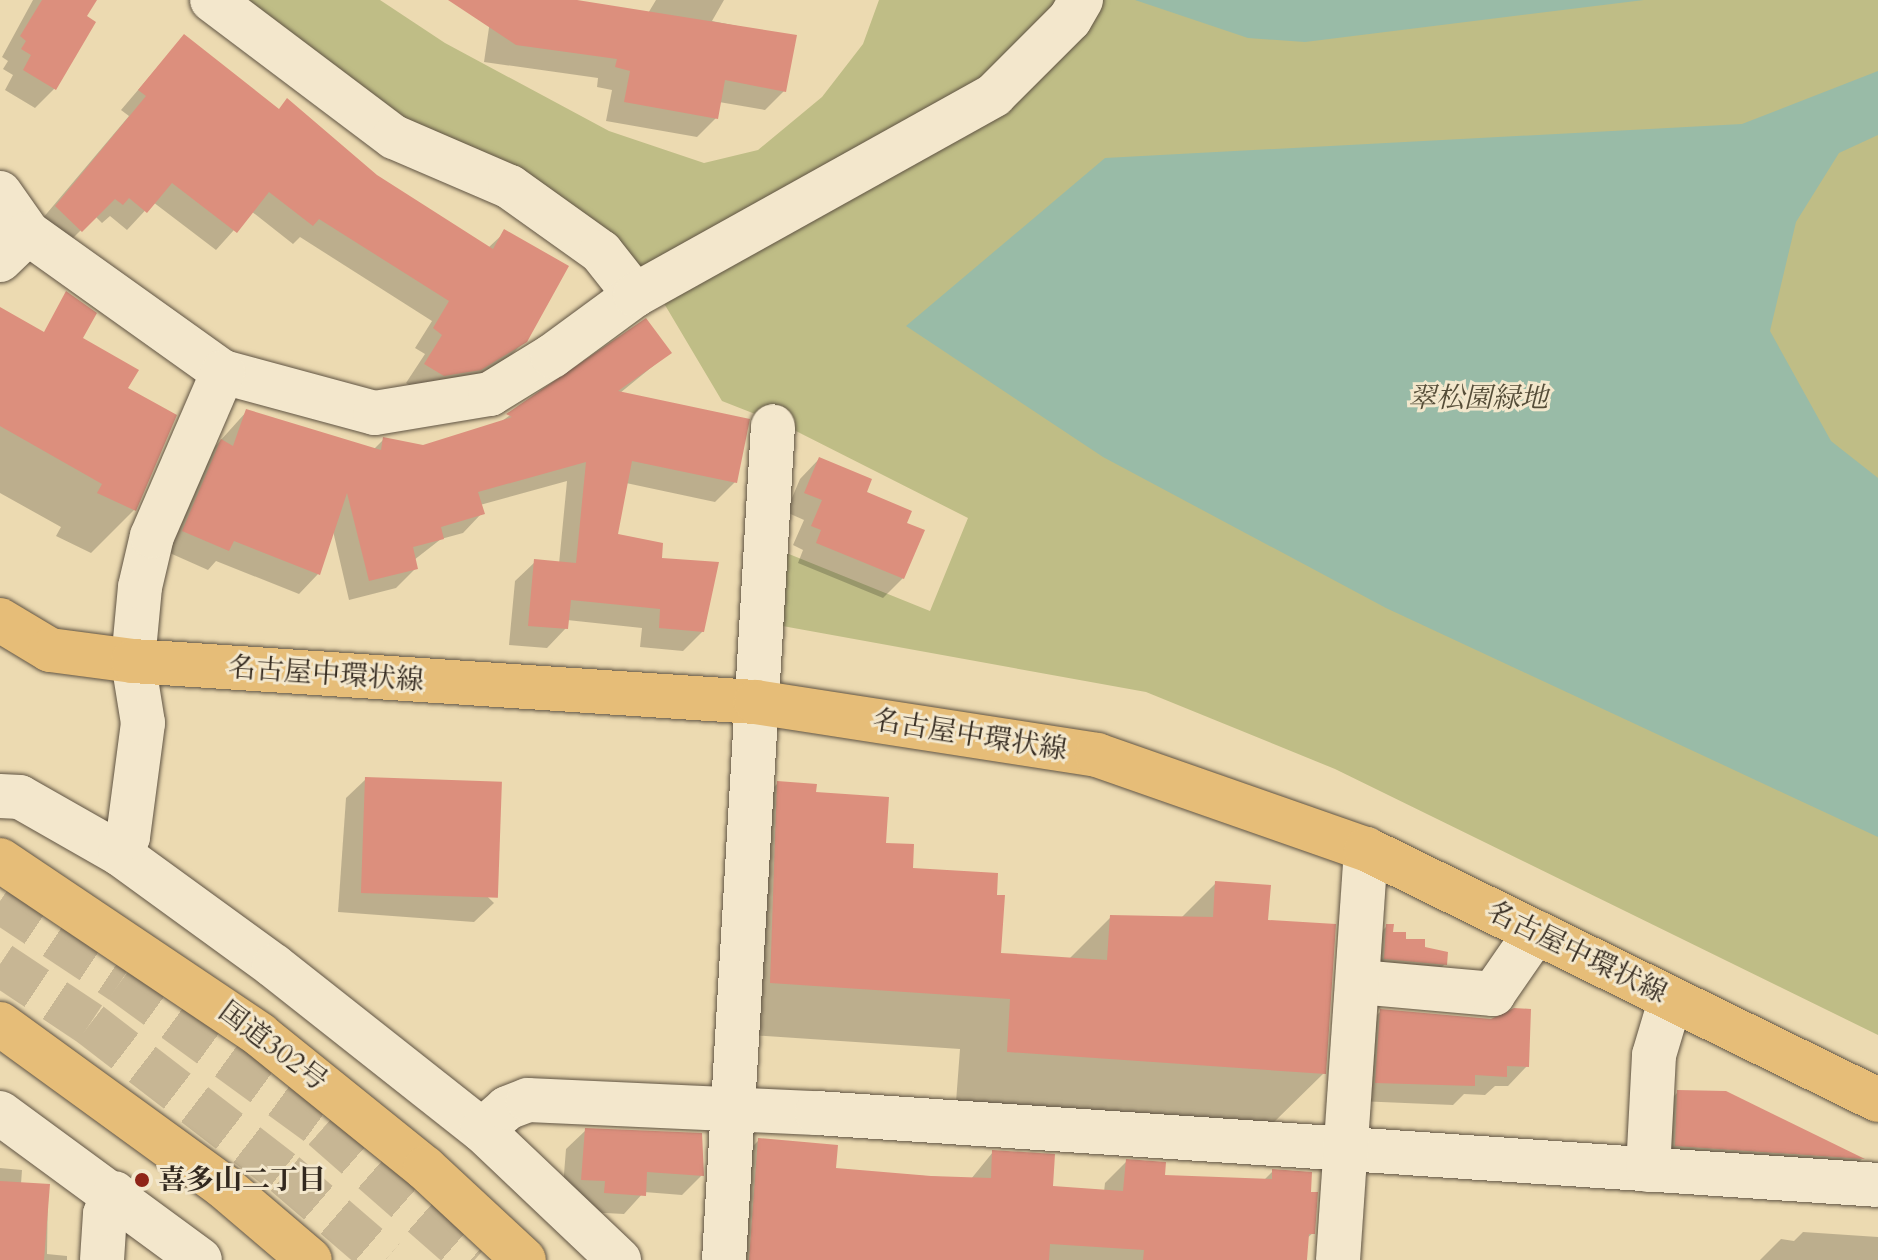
<!DOCTYPE html>
<html>
<head>
<meta charset="utf-8">
<style>
  body { margin:0 }
  #map { position:relative; width:1878px; height:1260px; overflow:hidden; background:#ecdab1; font-family:Cardo,"Noto Serif JP",serif }
  div>[style] { position:absolute }
  .green>* { inset:0; background:#bfbd86 }
  .water>* { inset:0; background:#99bba7 }
  .shadow>* { inset:0; background:#0003 }
  .building>* { inset:0; background:#dc8f7d; transform-origin:0 0 }
  .motorway-tunnel>* { height:44px; margin-top:-22px; transform-origin:0; background:repeating-linear-gradient(90deg,#c7b694 0 44px,transparent 0 66px) }
  .roads { filter:drop-shadow(0 0 2px #605443) drop-shadow(0 0 2px #605443) }
  .minor>* { height:44px; margin:-22px; padding:0 22px; transform-origin:22px; border-radius:22px; background:#f3e7cc }
  .primary>* { height:44px; margin:-22px; padding:0 22px; transform-origin:22px; border-radius:22px; background:#e6bd78 }
  .trunk>* { height:44px; margin:-22px; padding:0 22px; transform-origin:22px; border-radius:22px; background:#e6bd78 }
  .dots>* { width:22px; height:22px; translate:-50% -50%; box-sizing:border-box; border:4px solid #f3e7cc; border-radius:50% }
  span { translate:-50% -50%; white-space:nowrap; text-align:center; line-height:1.15; -webkit-text-stroke:6px #f3e7cc; paint-order:stroke }
  .park-label { font-size:28px; color:#554d38; font-style:italic }
  .street-label { font-size:28px; color:#32281e }
  .poi-label { font-size:28px; color:#32281e; font-weight:700 }
  .left { translate:0 -50%; text-align:left }
</style>
</head>
<body>
<div id="map">
  <div class="green">
    <div style="clip-path:polygon(236px 0,380px 0,445px 43px,609px 131px,704px 163px,758px 150px,822px 97px,863px 44px,879px 0,1060px 0,983px 85px,639px 281px,405px 128px)"></div>
    <div style="clip-path:polygon(1099px 0,1878px 0,1878px 1035px,1335px 769px,1146px 692px,777px 625px,779px 550px,930px 611px,968px 518px,788px 427px,722px 401px,662px 300px)"></div>
  </div>
  <div class="water">
    <div style="clip-path:polygon(1135px 0,1644px 0,1305px 42px,1248px 38px)"></div>
    <div style="clip-path:polygon(1878px 71px,1878px 135px,1839px 153px,1796px 222px,1770px 331px,1831px 441px,1878px 478px,1878px 837px,1386px 608px,1103px 457px,906px 326px,1105px 158px,1742px 124px)"></div>
  </div>
  <div class="shadow">
    <div style="clip-path:polygon(33px 0,95px 0,84px 17px,93px 23px,54px 89px,35px 108px,5px 90px,13px 75px,3px 69px,8px 61px,2px 57px)"></div>
    <div style="clip-path:polygon(493px 0,573px 0,647px 15px,656px 0,724px 0,712px 21px,794px 37px,784px 91px,765px 110px,719px 102px,716px 118px,697px 137px,606px 121px,612px 90px,597px 87px,598px 78px,484px 62px)"></div>
    <div style="clip-path:polygon(184px 36px,277px 111px,488px 248px,505px 232px,525px 341px,505px 361px,460px 388px,424px 394px,406px 383px,425px 354px,415px 348px,432px 321px,300px 237px,293px 244px,251px 211px,216px 250px,153px 202px,127px 230px,110px 216px,102px 223px,95px 216px,62px 249px,37px 225px,129px 116px,121px 110px)"></div>
    <div style="clip-path:polygon(646px 320px,669px 353px,620px 393px,735px 482px,715px 502px,626px 483px,616px 536px,660px 560px,703px 631px,683px 651px,640px 647px,642px 628px,567px 620px,566px 628px,547px 648px,509px 645px,515px 581px,535px 562px,559px 564px,567px 481px,480px 505px,482px 513px,463px 533px,441px 539px,414px 560px,416px 568px,396px 588px,349px 600px,333px 531px,318px 574px,299px 594px,216px 561px,208px 570px,163px 550px,202px 461px,247px 411px,373px 450px,384px 439px,423px 447px,499px 423px)"></div>
    <div style="clip-path:polygon(0 345px,126px 389px,134px 510px,91px 553px,56px 536px,61px 527px,0 493px)"></div>
    <div style="clip-path:polygon(819px 459px,904px 525px,903px 578px,883px 598px,798px 563px,803px 550px,793px 545px,804px 520px,786px 512px,800px 479px)"></div>
    <div style="clip-path:polygon(366px 779px,494px 903px,474px 922px,338px 912px,346px 798px)"></div>
    <div style="clip-path:polygon(778px 783px,814px 794px,884px 845px,999px 955px,1068px 960px,1111px 917px,1180px 919px,1216px 883px,1266px 922px,1324px 1073px,1272px 1124px,956px 1102px,960px 1049px,719px 1033px,727px 834px)"></div>
    <div style="clip-path:polygon(1387px 926px,1391px 934px,1445px 964px,1426px 983px,1365px 978px,1367px 946px)"></div>
    <div style="clip-path:polygon(1381px 1011px,1527px 1066px,1508px 1086px,1495px 1086px,1485px 1095px,1464px 1094px,1453px 1105px,1357px 1101px,1361px 1031px)"></div>
    <div style="clip-path:polygon(1678px 1092px,1725px 1093px,1862px 1159px,1835px 1187px,1648px 1174px,1650px 1121px)"></div>
    <div style="clip-path:polygon(586px 1130px,702px 1175px,682px 1195px,644px 1192px,624px 1214px,586px 1212px,562px 1199px,566px 1149px)"></div>
    <div style="clip-path:polygon(759px 1140px,834px 1170px,971px 1179px,993px 1152px,1051px 1188px,1104px 1192px,1105px 1183px,1127px 1161px,1163px 1176px,1263px 1181px,1273px 1171px,1313px 1233px,1306px 1239px,1305px 1260px,731px 1260px,737px 1162px)"></div>
    <div style="clip-path:polygon(0 1168px,22px 1170px,21px 1184px,48px 1186px,47px 1254px,67px 1256px,67px 1260px,0 1260px)"></div>
    <div style="clip-path:polygon(1803px 1232px,1878px 1237px,1878px 1260px,1760px 1260px,1781px 1239px,1794px 1241px)"></div>
  </div>
  <div class="building">
    <div style="clip-path:polygon(42px 0,97px 0,87px 16px,96px 22px,56px 90px,23px 70px,31px 55px,21px 49px,26px 41px,20px 36px)"></div>
    <div style="clip-path:polygon(448px 0,577px 0,797px 35px,786px 92px,725px 80px,718px 119px,624px 102px,630px 71px,615px 67px,617px 59px,516px 45px)"></div>
    <div style="clip-path:polygon(184px 34px,279px 109px,287px 98px,377px 175px,493px 249px,504px 229px,569px 266px,527px 342px,481px 370px,444px 376px,424px 364px,442px 335px,433px 328px,449px 301px,319px 219px,313px 226px,269px 192px,237px 233px,172px 183px,147px 213px,129px 198px,123px 205px,115px 199px,82px 232px,55px 206px,146px 96px,138px 90px)"></div>
    <div style="clip-path:polygon(66px 291px,97px 313px,83px 338px,139px 370px,128px 388px,177px 415px,136px 511px,97px 493px,102px 484px,0 426px,0 307px,44px 332px)"></div>
    <div style="clip-path:polygon(646px 318px,672px 353px,618px 391px,750px 419px,737px 483px,632px 461px,618px 534px,663px 543px,662px 558px,719px 562px,704px 632px,659px 628px,660px 609px,571px 600px,568px 629px,528px 626px,534px 559px,576px 563px,586px 462px,478px 492px,485px 514px,441px 527px,444px 539px,413px 547px,418px 569px,369px 581px,347px 493px,320px 575px,234px 541px,229px 551px,182px 531px,221px 439px,233px 446px,246px 409px,381px 450px,383px 437px,423px 445px,512px 417px,506px 414px)"></div>
    <div style="clip-path:polygon(819px 457px,872px 479px,867px 492px,912px 511px,907px 523px,925px 530px,904px 579px,816px 543px,821px 530px,811px 526px,822px 500px,804px 493px)"></div>
    <div style="left:365px;top:777px;width:137px;height:116px;rotate:2deg"></div>
    <div style="clip-path:polygon(777px 781px,817px 784px,816px 792px,889px 797px,886px 843px,914px 844px,913px 868px,998px 873px,997px 895px,1005px 895px,1001px 953px,1107px 960px,1110px 915px,1213px 917px,1215px 881px,1271px 885px,1268px 920px,1336px 924px,1326px 1074px,1007px 1052px,1010px 999px,770px 983px)"></div>
    <div style="clip-path:polygon(1386px 924px,1394px 924px,1393px 932px,1406px 932px,1406px 939px,1425px 939px,1425px 947px,1448px 952px,1447px 965px,1384px 959px)"></div>
    <div style="clip-path:polygon(1514px 1008px,1531px 1009px,1529px 1067px,1507px 1066px,1507px 1077px,1475px 1075px,1475px 1086px,1375px 1083px,1380px 1009px,1491px 1019px)"></div>
    <div style="clip-path:polygon(1677px 1090px,1726px 1091px,1865px 1159px,1675px 1146px)"></div>
    <div style="clip-path:polygon(585px 1128px,702px 1133px,704px 1176px,647px 1172px,646px 1196px,604px 1193px,605px 1181px,581px 1180px)"></div>
    <div style="clip-path:polygon(758px 1138px,838px 1145px,836px 1168px,931px 1176px,991px 1178px,992px 1150px,1055px 1154px,1053px 1186px,1123px 1191px,1126px 1159px,1166px 1162px,1165px 1175px,1272px 1179px,1272px 1169px,1312px 1172px,1311px 1192px,1318px 1192px,1315px 1234px,1309px 1234px,1307px 1260px,1143px 1260px,1144px 1250px,1050px 1244px,1049px 1260px,749px 1260px)"></div>
    <div style="clip-path:polygon(0 1181px,50px 1184px,44px 1260px,0 1260px)"></div>
  </div>
  <div class="motorway-tunnel">
    <div style="left:0;top:901px;width:145px;rotate:33.5deg"></div>
    <div style="left:121px;top:981px;width:250px;rotate:36deg"></div>
    <div style="left:323px;top:1128px;width:201px;rotate:41.2deg"></div>
    <div style="left:0;top:964px;width:108px;rotate:33.7deg"></div>
    <div style="left:90px;top:1024px;width:246px;rotate:37.6deg"></div>
    <div style="left:285px;top:1174px;width:132px;rotate:40.7deg"></div>
  </div>
  <div class="roads">
    <div class="minor">
      <div style="left:212px;top:0;width:228px;rotate:37deg"></div>
      <div style="left:394px;top:137px;width:126px;rotate:23.3deg"></div>
      <div style="left:510px;top:187px;width:112px;rotate:35.5deg"></div>
      <div style="left:601px;top:252px;width:55px;rotate:51.7deg"></div>
      <div style="left:0;top:193px;width:49px;rotate:55deg"></div>
      <div style="left:28px;top:233px;width:239px;rotate:35.5deg"></div>
      <div style="left:223px;top:372px;width:157px;rotate:15.1deg"></div>
      <div style="left:375px;top:413px;width:117px;rotate:-9.4deg"></div>
      <div style="left:490px;top:394px;width:73px;rotate:-31.5deg"></div>
      <div style="left:552px;top:356px;width:103px;rotate:-36.3deg"></div>
      <div style="left:635px;top:295px;width:411px;rotate:-29.1deg"></div>
      <div style="left:994px;top:95px;width:107px;rotate:-45deg"></div>
      <div style="left:1070px;top:19px;width:22px;rotate:-60deg"></div>
      <div style="left:0;top:260px;width:39px;rotate:-44deg"></div>
      <div style="left:0;top:796px;width:20px;rotate:3deg"></div>
      <div style="left:20px;top:797px;width:115px;rotate:29.7deg"></div>
      <div style="left:120px;top:854px;width:190px;rotate:36deg"></div>
      <div style="left:274px;top:966px;width:265px;rotate:38.3deg"></div>
      <div style="left:482px;top:1130px;width:189px;rotate:43.5deg"></div>
      <div style="left:120px;top:854px;width:19px;rotate:-65deg"></div>
      <div style="left:128px;top:837px;width:115px;rotate:-82.5deg"></div>
      <div style="left:143px;top:723px;width:63px;rotate:-99.2deg"></div>
      <div style="left:133px;top:661px;width:74px;rotate:-84.6deg"></div>
      <div style="left:140px;top:587px;width:52px;rotate:-76.8deg"></div>
      <div style="left:152px;top:536px;width:179px;rotate:-66.6deg"></div>
      <div style="left:1359px;top:982px;width:135px;rotate:5.1deg"></div>
      <div style="left:1493px;top:994px;width:75px;rotate:-55.3deg"></div>
      <div style="left:0;top:1113px;width:248px;rotate:36.3deg"></div>
      <div style="left:482px;top:1130px;width:33px;rotate:-41deg"></div>
      <div style="left:507px;top:1108px;width:22px;rotate:-21deg"></div>
      <div style="left:528px;top:1100px;width:289px;rotate:2.6deg"></div>
      <div style="left:817px;top:1113px;width:1063px;rotate:3.88deg"></div>
      <div style="left:1648px;top:1170px;width:115px;rotate:-87deg"></div>
      <div style="left:1654px;top:1055px;width:59px;rotate:-73.4deg"></div>
      <div style="left:102px;top:1260px;width:46px;rotate:-86.3deg"></div>
      <div style="left:105px;top:1214px;width:23px;rotate:-65deg"></div>
      <div style="left:724px;top:1260px;width:835px;rotate:-86.64deg"></div>
      <div style="left:1338px;top:1260px;width:412px;rotate:-86.1deg"></div>
    </div>
    <div class="primary">
      <div style="left:0;top:620px;width:58px;rotate:31deg"></div>
      <div style="left:50px;top:650px;width:84px;rotate:7.5deg"></div>
      <div style="left:133px;top:661px;width:624px;rotate:3.77deg"></div>
      <div style="left:756px;top:702px;width:345px;rotate:8.8deg"></div>
      <div style="left:1097px;top:755px;width:285px;rotate:19.3deg"></div>
      <div style="left:1366px;top:849px;width:570px;rotate:26.12deg"></div>
    </div>
    <div class="trunk">
      <div style="left:0;top:860px;width:313px;rotate:33.9deg"></div>
      <div style="left:260px;top:1035px;width:212px;rotate:38.9deg"></div>
      <div style="left:425px;top:1168px;width:135px;rotate:42.9deg"></div>
      <div style="left:0;top:1024px;width:276px;rotate:36deg"></div>
      <div style="left:223px;top:1186px;width:114px;rotate:40.4deg"></div>
    </div>
  </div>
  <div class="dots">
    <div style="left:142px;top:1180px;background:#8f2418"></div>
  </div>
  <div class="park-label">
    <span style="left:1478px;top:398px">翠松園緑地</span>
  </div>
  <div class="street-label">
    <span style="left:326px;top:674px;rotate:4deg">名古屋中環状線</span>
    <span style="left:970px;top:735px;rotate:9deg">名古屋中環状線</span>
    <span style="left:1577px;top:952px;rotate:26deg">名古屋中環状線</span>
    <span style="left:273px;top:1046px;rotate:37deg">国道302号</span>
  </div>
  <div class="poi-label">
    <span class="left" style="left:158px;top:1180px">喜多山二丁目</span>
  </div>
</div>
</body>
</html>
